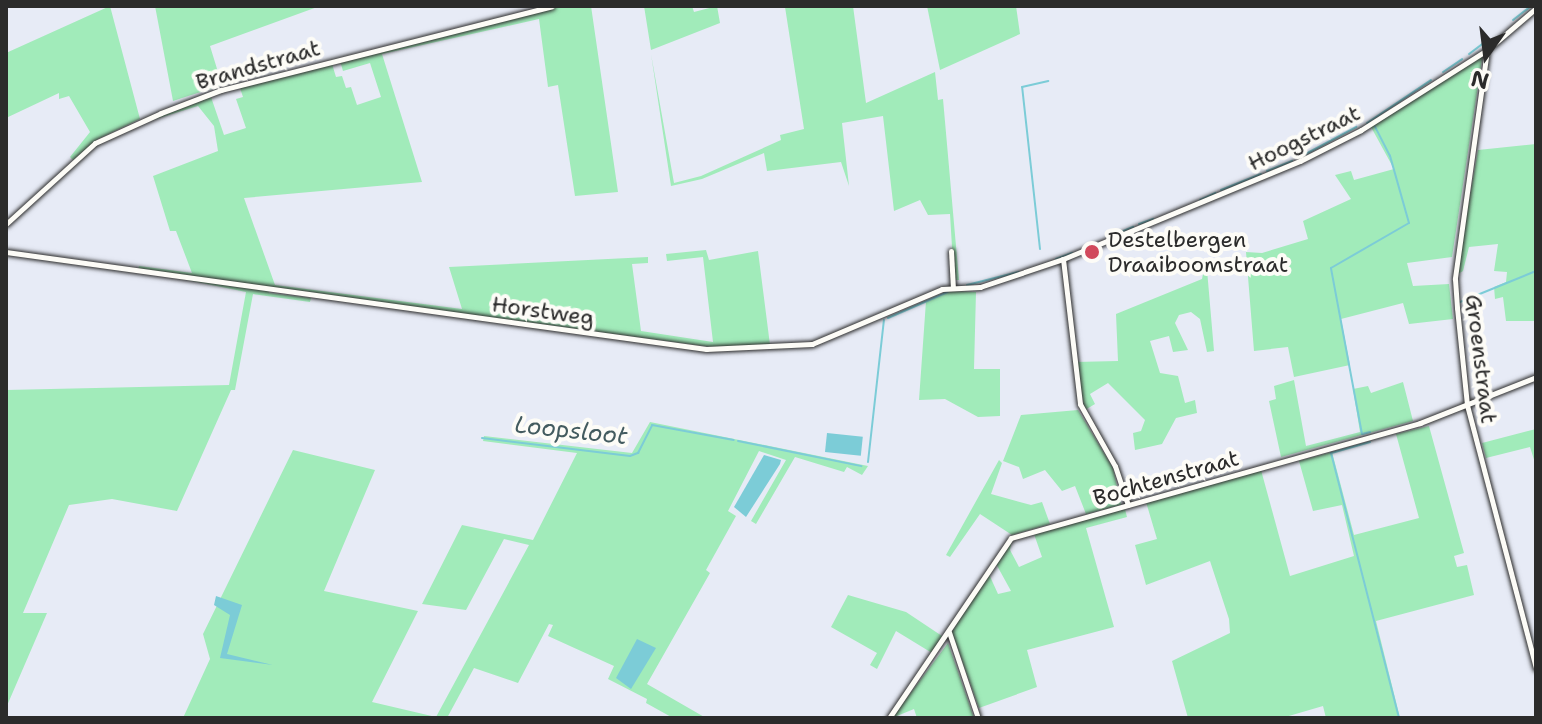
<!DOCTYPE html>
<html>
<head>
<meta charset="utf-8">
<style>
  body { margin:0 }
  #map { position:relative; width:1542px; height:724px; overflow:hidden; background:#e7ebf6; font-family:"Shantell Sans",sans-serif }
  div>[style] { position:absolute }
  .green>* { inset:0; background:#a1ebba }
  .water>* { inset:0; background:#7cccd7; transform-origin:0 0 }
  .stream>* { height:2px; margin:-1px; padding:0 1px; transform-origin:1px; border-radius:1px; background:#7cccd7 }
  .roads { filter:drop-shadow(0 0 2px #2b2b2b) drop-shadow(0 0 2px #2b2b2b) }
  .minor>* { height:5px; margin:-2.5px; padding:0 2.5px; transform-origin:2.5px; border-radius:2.5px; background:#fdfcf7 }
  .dots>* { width:22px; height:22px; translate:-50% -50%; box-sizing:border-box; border:4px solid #fdfcf7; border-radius:50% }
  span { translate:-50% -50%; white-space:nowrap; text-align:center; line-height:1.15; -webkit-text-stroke:8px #fdfcf7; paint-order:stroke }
  .street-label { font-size:22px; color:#2b2b2b }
  .poi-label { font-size:22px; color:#2b2b2b }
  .left { translate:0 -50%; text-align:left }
  .water-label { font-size:24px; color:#435b5f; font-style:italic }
  .frame { position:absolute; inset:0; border:8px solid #2b2b2b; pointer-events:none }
  .north { position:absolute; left:1446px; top:16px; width:80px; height:80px; -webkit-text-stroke:6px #fdfcf7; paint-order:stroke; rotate:194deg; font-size:22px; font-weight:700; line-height:32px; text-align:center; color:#2b2b2b }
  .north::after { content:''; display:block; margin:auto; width:28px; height:36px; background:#2b2b2b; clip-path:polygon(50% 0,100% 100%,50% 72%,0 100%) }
</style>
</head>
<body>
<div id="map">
  <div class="green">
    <div style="clip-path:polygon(110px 6px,140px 119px,98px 139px,73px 160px,70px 157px,90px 132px,69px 96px,59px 99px,59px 93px,6px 118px,6px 53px)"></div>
    <div style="clip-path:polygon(155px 6px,320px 6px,210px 46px,222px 85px,173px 101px)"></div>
    <div style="clip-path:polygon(559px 6px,591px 6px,618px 192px,575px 196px,558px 85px,548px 87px,539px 19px,382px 54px,422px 182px,244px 198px,275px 285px,462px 309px,449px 267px,648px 257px,648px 263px,632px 264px,641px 331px,713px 342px,703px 257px,667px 261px,666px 254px,706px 250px,709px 260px,758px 251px,770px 345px,712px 347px,268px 288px,269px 293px,311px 298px,310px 302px,253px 294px,235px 390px,231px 390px,177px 511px,112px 499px,69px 505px,23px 613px,47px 613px,6px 708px,6px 390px,229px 385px,246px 292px,138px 270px,139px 266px,192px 273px,176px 231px,170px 231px,153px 176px,218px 151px,214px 126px,198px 106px,143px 123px,211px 97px,224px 135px,246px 128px,236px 99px,243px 97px,240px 88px,332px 64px,336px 77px,342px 76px,346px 88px,351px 87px,357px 105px,381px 97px,370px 63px,343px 71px,340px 61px)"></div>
    <div style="clip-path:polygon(644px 6px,692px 6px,694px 12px,717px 6px,720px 23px,651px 50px)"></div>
    <div style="clip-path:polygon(853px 6px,866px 103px,935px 72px,938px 100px,943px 99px,959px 280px,954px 280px,950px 214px,928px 215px,920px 200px,894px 211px,883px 116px,842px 123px,849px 186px,841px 162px,767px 171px,764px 153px,702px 179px,671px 186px,651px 54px,674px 183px,701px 176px,781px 140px,780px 135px,804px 129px,785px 7px)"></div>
    <div style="clip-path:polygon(927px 6px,1016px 6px,1020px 34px,940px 70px)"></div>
    <div style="clip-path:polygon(1483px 53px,1452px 257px,1407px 263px,1413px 286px,1449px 284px,1453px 319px,1409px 324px,1403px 303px,1341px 319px,1350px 365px,1294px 377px,1288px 347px,1254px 351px,1246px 252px,1262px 253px,1308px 239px,1303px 221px,1351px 199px,1335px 175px,1351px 171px,1354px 180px,1394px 169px,1371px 127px)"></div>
    <div style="clip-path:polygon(1536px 144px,1536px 321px,1506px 321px,1503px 297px,1495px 299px,1494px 287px,1506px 282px,1507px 272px,1494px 271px,1498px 244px,1469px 247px,1463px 271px,1458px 274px,1462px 241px,1478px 150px)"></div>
    <div style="clip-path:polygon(1206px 258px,1214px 351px,1207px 352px,1200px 319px,1191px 312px,1179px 315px,1175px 323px,1188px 350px,1173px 352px,1169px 336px,1150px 341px,1160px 373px,1178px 376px,1185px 403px,1195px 400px,1197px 413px,1176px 418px,1162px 444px,1135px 450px,1133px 433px,1141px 431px,1145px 420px,1108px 383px,1090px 394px,1095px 404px,1085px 410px,1075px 362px,1118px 361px,1116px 314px,1202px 279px)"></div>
    <div style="clip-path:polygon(948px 291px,976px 292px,974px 369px,1000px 369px,1000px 416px,978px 417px,945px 399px,919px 400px,926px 301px)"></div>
    <div style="clip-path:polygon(1294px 380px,1306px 446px,1360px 432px,1353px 389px,1368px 386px,1371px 393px,1403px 382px,1413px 421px,1281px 457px,1269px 401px,1276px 399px,1274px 386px)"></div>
    <div style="clip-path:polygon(1078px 410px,1113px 468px,1121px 505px,1086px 514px,1075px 486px,1062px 491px,1045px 470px,1023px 479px,1019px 467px,1003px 461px,1021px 415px)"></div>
    <div style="clip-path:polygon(650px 422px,868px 466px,862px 475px,847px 467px,844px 472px,795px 457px,756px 524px,751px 521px,786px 460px,759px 451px,728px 511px,736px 516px,706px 570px,710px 573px,647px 684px,706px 718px,673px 718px,646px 703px,647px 699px,608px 679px,614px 666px,548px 636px,553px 625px,549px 624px,518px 683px,474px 668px,447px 718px,183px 718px,210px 659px,203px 634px,293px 450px,375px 470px,324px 591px,418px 611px,372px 702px,436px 717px,529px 545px,504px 539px,466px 610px,422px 604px,462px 525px,533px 540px,577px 453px,483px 441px,484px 436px,632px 453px)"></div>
    <div style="clip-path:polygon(1429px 426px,1464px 553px,1454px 556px,1457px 567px,1467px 565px,1474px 595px,1376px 621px,1400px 718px,1326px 718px,1323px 706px,1282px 718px,1188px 718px,1172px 661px,1230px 633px,1229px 619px,1210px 561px,1146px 585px,1135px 545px,1157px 539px,1146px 502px,1261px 470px,1290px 576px,1354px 556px,1342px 505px,1313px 511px,1299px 461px,1332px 452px,1354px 535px,1419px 518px,1396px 434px)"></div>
    <div style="clip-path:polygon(1536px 429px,1536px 466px,1530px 447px,1486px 458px,1482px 443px)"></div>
    <div style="clip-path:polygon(999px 460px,1002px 463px,991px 494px,1031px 505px,1042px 502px,1050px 524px,1012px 535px,980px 514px,950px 557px,946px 555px)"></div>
    <div style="clip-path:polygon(1125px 509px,1127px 517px,1086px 528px,1114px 627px,1027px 650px,1037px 687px,979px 708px,952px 632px,988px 572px,998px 594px,1011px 591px,995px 562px,1012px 540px,1010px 550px,1019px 567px,1042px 557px,1034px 534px)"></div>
    <div style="clip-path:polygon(848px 595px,906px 612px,942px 636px,932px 653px,896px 631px,877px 669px,870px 665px,877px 653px,831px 627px)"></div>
    <div style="clip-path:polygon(948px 643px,974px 718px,917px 718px,914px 709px,892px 718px)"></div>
  </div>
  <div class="water">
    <div style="left:827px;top:433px;width:36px;height:19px;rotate:6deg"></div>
    <div style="clip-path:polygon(764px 455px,781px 460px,780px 464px,746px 517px,734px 507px)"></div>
    <div style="clip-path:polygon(216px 596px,242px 605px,227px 654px,273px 665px,220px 658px,230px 615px,214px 605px)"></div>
    <div style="clip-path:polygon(637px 639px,656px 648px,631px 689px,616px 678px)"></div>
  </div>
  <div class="stream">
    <div style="left:1513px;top:20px;width:23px;rotate:-38deg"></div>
    <div style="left:1469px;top:54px;width:21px;rotate:-37deg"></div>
    <div style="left:1443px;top:72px;width:23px;rotate:-34deg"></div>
    <div style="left:1367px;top:123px;width:77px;rotate:-33.9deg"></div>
    <div style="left:1300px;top:157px;width:64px;rotate:-28.2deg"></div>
    <div style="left:1267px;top:171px;width:27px;rotate:-22deg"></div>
    <div style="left:1221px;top:190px;width:43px;rotate:-21.8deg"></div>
    <div style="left:1200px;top:200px;width:17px;rotate:-25deg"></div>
    <div style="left:1139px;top:224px;width:15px;rotate:-20deg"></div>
    <div style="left:1114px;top:235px;width:21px;rotate:-23deg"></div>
    <div style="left:1040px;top:249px;width:163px;rotate:-96.3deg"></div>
    <div style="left:1022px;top:87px;width:27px;rotate:-13deg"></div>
    <div style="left:1056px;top:259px;width:17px;rotate:-21deg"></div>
    <div style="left:967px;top:285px;width:53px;rotate:-14.3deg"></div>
    <div style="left:1460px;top:302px;width:82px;rotate:-22.2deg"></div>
    <div style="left:888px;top:318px;width:65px;rotate:-23.4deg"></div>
    <div style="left:1370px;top:432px;width:8px;rotate:166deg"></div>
    <div style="left:1362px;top:434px;width:169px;rotate:-100.6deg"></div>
    <div style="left:1331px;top:268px;width:90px;rotate:-30deg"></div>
    <div style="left:1409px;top:223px;width:70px;rotate:-105.8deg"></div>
    <div style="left:1390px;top:156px;width:33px;rotate:-117deg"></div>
    <div style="left:482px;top:438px;width:149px;rotate:6.9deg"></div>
    <div style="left:630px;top:456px;width:9px;rotate:-21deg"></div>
    <div style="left:638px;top:453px;width:31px;rotate:-63deg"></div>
    <div style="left:652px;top:425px;width:83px;rotate:10.4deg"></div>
    <div style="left:738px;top:441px;width:126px;rotate:11.5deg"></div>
    <div style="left:1370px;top:442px;width:41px;rotate:164.2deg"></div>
    <div style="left:1331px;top:453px;width:274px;rotate:75.6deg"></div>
    <div style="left:868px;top:462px;width:143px;rotate:-83.6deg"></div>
  </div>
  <div class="roads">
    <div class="minor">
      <div style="left:1487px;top:50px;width:231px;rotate:98deg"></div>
      <div style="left:1455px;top:279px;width:29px;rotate:86deg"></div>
      <div style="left:1457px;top:308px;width:98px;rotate:84.1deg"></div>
      <div style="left:1467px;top:405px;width:272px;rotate:75.3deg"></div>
      <div style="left:6px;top:224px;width:120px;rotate:-42.3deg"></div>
      <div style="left:95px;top:143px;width:72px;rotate:-24.4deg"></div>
      <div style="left:161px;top:113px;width:64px;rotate:-21deg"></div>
      <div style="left:221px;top:90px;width:341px;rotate:-14.2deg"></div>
      <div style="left:951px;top:251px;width:36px;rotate:87deg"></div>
      <div style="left:6px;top:252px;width:707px;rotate:7.89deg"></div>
      <div style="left:706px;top:349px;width:106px;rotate:-2.7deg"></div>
      <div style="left:812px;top:344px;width:141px;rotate:-22.9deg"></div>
      <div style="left:942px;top:289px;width:38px;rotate:-3deg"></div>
      <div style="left:980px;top:287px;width:88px;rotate:-18.6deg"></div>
      <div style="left:1063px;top:259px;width:256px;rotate:-22.5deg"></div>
      <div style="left:1300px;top:161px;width:68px;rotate:-26.9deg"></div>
      <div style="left:1361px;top:130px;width:149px;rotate:-32.4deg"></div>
      <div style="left:1487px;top:50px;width:65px;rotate:-40.6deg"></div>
      <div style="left:1063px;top:259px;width:146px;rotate:83.3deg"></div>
      <div style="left:1080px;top:404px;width:71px;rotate:60.6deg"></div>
      <div style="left:1115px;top:466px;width:41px;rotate:71.6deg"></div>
      <div style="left:949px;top:632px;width:91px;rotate:71.4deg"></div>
      <div style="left:889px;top:718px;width:217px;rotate:-55.9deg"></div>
      <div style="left:1011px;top:538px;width:425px;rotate:-15.7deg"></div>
      <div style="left:1420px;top:423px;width:125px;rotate:-21.6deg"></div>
    </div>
  </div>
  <div class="dots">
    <div style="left:1092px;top:252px;background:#d1495b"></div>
  </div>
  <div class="street-label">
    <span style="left:258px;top:65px;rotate:-16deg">Brandstraat</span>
    <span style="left:1304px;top:138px;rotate:-26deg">Hoogstraat</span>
    <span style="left:543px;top:311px;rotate:8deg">Horstweg</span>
    <span style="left:1481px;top:359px;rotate:83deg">Groenstraat</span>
    <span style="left:1166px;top:478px;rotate:-16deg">Bochtenstraat</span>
  </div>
  <div class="poi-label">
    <span class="left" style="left:1108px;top:252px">Destelbergen<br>Draaiboomstraat</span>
  </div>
  <div class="water-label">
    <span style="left:571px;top:431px;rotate:6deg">Loopsloot</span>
  </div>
  <div class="frame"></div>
  <div class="north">N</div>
</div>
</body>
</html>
